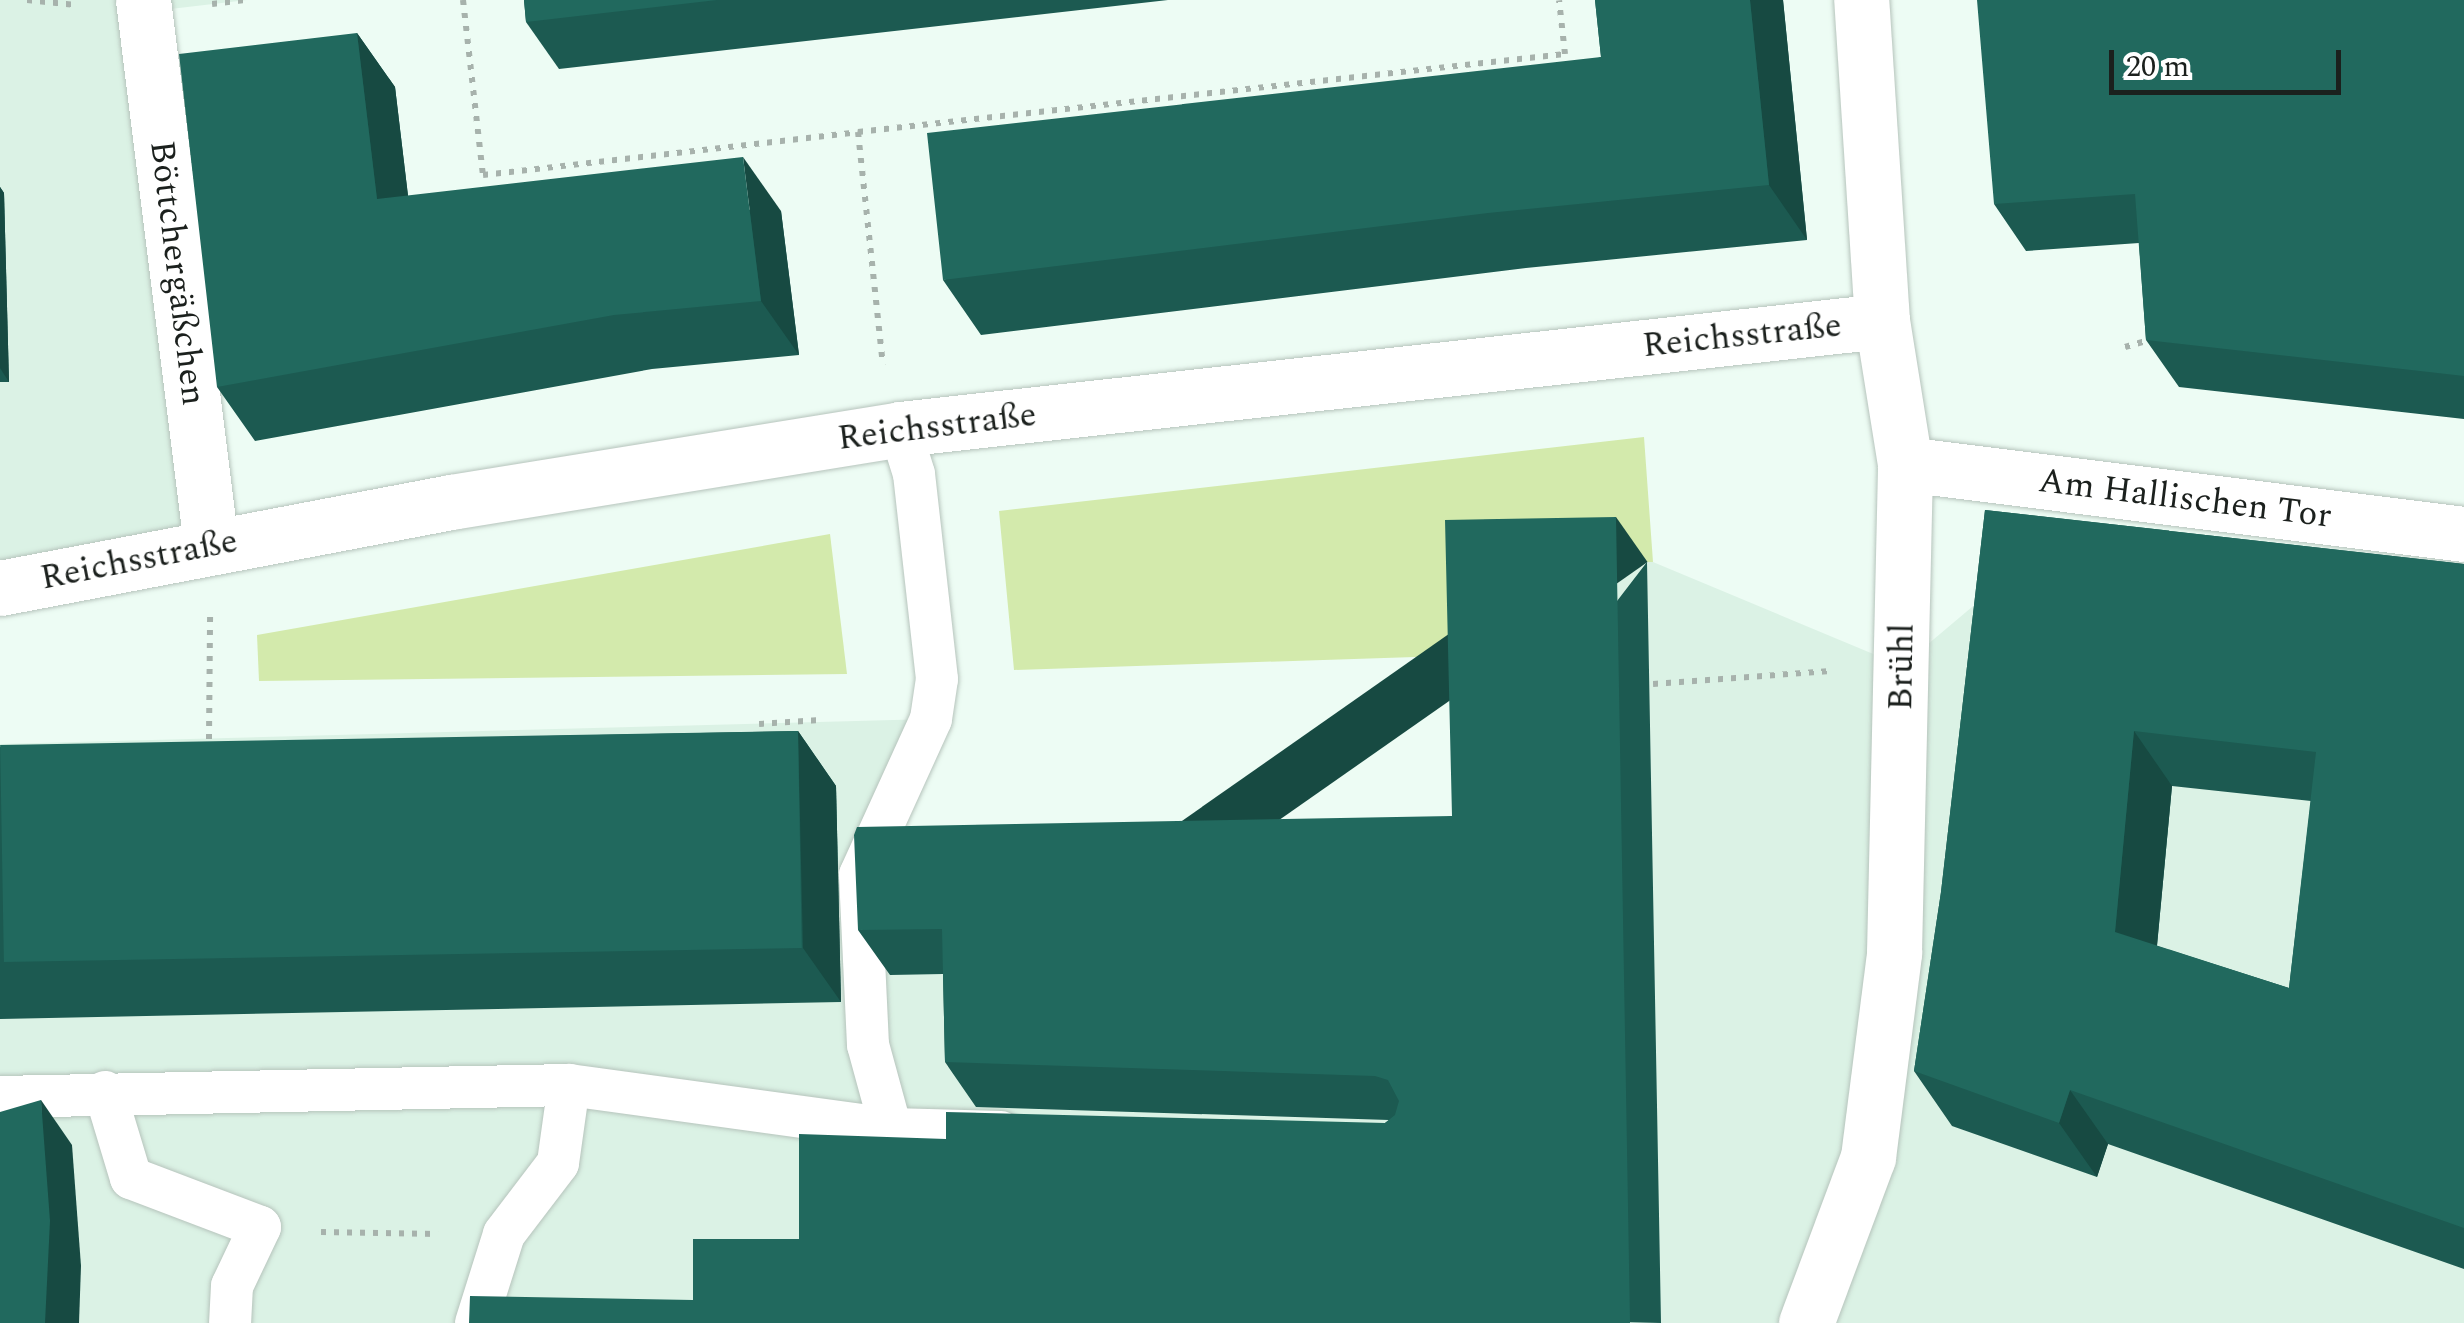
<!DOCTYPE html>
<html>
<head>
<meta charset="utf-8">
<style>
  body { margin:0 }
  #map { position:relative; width:2464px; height:1323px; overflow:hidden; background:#edfcf4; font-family:Spectral,serif }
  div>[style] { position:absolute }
  .built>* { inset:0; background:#dbf2e5 }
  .green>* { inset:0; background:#d3eaac }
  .path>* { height:6px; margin-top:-3px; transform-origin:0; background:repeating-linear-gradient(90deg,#a7b2ac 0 5px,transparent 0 13px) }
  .roads { filter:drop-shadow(0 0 2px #b6c4bc) drop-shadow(0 0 2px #b6c4bc) }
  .service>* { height:42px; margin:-21px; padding:0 21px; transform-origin:21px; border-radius:21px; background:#fff }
  .minor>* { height:55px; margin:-27.5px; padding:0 27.5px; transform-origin:27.5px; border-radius:27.5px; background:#fff }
  .wall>* { inset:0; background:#1c5a51 }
  .shaded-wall>* { inset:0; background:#174a42; transform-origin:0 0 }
  .building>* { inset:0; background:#21695e; transform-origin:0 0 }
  span { translate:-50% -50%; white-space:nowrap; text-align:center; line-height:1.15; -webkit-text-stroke:10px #fff; paint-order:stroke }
  .street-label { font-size:35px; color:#1b201d }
  .scale { position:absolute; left:2109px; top:50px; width:232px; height:45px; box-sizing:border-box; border:5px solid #1b201d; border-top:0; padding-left:12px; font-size:30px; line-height:35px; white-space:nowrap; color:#1b201d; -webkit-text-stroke:8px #fff; paint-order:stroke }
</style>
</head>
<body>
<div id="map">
  <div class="built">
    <div style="clip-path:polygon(0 0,247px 0,145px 12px,211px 545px,0 588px)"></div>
    <div style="clip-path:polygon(1471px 562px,1653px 562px,1902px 666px,2023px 564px,2464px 614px,2464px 1323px,0 1323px,0 744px,931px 719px,860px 874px,1483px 861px)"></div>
  </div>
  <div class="green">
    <div style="clip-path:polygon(1644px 437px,1653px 562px,1472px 562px,1476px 655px,1014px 670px,999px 511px)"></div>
    <div style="clip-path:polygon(830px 534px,847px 674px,259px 681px,257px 635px)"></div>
  </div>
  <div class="path">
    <div style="left:27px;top:0;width:49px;rotate:5.8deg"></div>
    <div style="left:463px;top:0;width:176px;rotate:83.5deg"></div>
    <div style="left:483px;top:175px;width:377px;rotate:-6.5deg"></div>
    <div style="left:858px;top:132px;width:234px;rotate:83.9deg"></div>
    <div style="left:212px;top:4px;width:35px;rotate:-7deg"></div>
    <div style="left:858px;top:132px;width:711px;rotate:-6.3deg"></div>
    <div style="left:1565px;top:54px;width:54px;rotate:-96.3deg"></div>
    <div style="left:2125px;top:347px;width:29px;rotate:-16deg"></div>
    <div style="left:1653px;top:684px;width:178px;rotate:-4.2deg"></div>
    <div style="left:759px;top:724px;width:61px;rotate:-3.8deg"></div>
    <div style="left:209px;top:739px;width:124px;rotate:-89.5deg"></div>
    <div style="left:321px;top:1232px;width:117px;rotate:1deg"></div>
  </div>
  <div class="roads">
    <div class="service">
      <div style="left:105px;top:1092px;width:90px;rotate:73.2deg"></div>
      <div style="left:131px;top:1178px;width:138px;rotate:20.8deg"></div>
      <div style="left:260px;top:1227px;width:65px;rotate:115.4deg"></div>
      <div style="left:232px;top:1286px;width:37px;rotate:93deg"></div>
      <div style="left:0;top:1097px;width:569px;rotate:-1.21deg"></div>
      <div style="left:569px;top:1085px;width:325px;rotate:7.8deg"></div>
      <div style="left:891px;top:1129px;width:110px;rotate:1.6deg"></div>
      <div style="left:891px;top:1129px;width:87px;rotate:-105.3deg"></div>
      <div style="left:868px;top:1045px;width:170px;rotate:-92.7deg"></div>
      <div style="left:860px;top:875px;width:171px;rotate:-65.5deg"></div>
      <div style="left:931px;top:719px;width:40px;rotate:-81.5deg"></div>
      <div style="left:937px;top:679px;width:206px;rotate:-96.4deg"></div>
      <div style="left:914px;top:474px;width:47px;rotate:-107.3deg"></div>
      <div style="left:476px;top:1323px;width:93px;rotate:-72.5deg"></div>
      <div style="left:504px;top:1234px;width:89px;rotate:-52.7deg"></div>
      <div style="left:558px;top:1163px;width:79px;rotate:-82deg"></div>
    </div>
    <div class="minor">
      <div style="left:143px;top:0;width:549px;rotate:82.89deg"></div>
      <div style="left:1905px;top:464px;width:563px;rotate:7.14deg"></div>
      <div style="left:0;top:588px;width:459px;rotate:-10.8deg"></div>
      <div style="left:451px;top:502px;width:455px;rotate:-9.2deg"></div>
      <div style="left:900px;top:429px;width:988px;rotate:-6.28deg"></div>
      <div style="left:1806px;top:1323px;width:177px;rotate:-69.5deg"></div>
      <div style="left:1868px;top:1157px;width:206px;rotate:-82.7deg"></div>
      <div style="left:1894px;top:953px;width:489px;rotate:-88.7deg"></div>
      <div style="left:1905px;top:464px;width:145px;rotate:-99.1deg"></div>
      <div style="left:1882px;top:321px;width:322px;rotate:-93.7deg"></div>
    </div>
  </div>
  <div class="wall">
    <div style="clip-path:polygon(524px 0,1168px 0,559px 69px,526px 22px)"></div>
    <div style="clip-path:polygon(1595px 0,1783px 0,1807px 240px,1526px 268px,981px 335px,943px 280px,1601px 57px)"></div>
    <div style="clip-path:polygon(2464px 0,2464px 419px,2179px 387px,2146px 340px,2139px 243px,2026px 251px,1994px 204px)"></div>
    <div style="clip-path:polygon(357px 33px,395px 87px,408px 196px,781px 211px,799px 355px,652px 369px,255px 441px,217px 387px)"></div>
    <div style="clip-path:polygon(0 187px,4px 193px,9px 382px,0 382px)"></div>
    <div style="clip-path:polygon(evenodd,1985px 510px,2464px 564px,2464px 1269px,2108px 1144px,2097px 1177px,1952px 1126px,1914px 1071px,1941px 892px,1985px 510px,2172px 786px,2311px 801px,2289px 988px,2157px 946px,2172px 786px)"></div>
    <div style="clip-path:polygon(1647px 562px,1661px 1323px,693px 1300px,799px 1239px,946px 1139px,1385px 1123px,1389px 1120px,976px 1107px,945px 1062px,943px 974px,890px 975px,858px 930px,1452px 816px)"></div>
    <div style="clip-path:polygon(798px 731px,836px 786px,841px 1002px,0 1019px,0 747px)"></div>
  </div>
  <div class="shaded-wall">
    <div style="clip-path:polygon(1750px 0,1783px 0,1807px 240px,1769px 185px)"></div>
    <div style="clip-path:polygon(357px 33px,395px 87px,415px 254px,377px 199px)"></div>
    <div style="clip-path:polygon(743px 157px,781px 211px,799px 355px,761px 301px)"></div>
    <div style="clip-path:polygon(0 187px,4px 193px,9px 382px,0 368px)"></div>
    <div style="left:1616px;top:517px;width:55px;height:806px;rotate:55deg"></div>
    <div style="clip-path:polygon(798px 731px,836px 786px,841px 1002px,803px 948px)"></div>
    <div style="clip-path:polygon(2134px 731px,2172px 786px,2153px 987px,2115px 932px)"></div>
    <div style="clip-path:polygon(2070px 1090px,2108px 1144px,2097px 1177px,2059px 1123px)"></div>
    <div style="clip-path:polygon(41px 1100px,72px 1145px,81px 1266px,79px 1323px,45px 1323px)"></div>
  </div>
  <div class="building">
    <div style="clip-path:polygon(524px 0,717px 0,526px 22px)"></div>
    <div style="clip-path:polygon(1595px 0,1750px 0,1769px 185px,1488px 213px,943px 280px,927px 133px,1601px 57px)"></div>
    <div style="clip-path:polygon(1977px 0,2464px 0,2464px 376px,2146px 340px,2135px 194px,1994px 204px)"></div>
    <div style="clip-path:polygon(357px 33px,377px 199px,743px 157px,761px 301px,614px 315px,217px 387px,179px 54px)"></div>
    <div style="clip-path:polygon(evenodd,1985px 510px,2464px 564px,2464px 1228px,2070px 1090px,2059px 1123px,1914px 1071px,1941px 892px,1985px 510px,2134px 731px,2316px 752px,2289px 988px,2115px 932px,2134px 731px)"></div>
    <div style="clip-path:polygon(1616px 517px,1630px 1323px,469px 1323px,470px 1296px,693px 1300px,693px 1239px,799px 1239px,799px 1134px,946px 1139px,946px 1112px,1385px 1123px,1395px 1115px,1399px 1101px,1388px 1080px,1375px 1076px,945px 1062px,942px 929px,858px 930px,854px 835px,857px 827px,1452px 816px,1445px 520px)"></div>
    <div style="left:798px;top:731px;width:217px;height:798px;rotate:89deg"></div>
    <div style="clip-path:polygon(41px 1100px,50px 1221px,45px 1323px,0 1323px,0 1112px)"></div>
  </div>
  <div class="street-label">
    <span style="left:177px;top:273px;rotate:83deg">Böttchergäßchen</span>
    <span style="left:1742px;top:336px;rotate:-6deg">Reichsstraße</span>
    <span style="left:937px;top:427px;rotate:-7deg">Reichsstraße</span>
    <span style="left:2185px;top:499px;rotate:7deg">Am Hallischen Tor</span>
    <span style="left:139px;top:560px;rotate:-11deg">Reichsstraße</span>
    <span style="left:1902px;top:667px;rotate:-89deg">Brühl</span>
  </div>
  <div class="scale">20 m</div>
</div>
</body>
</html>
